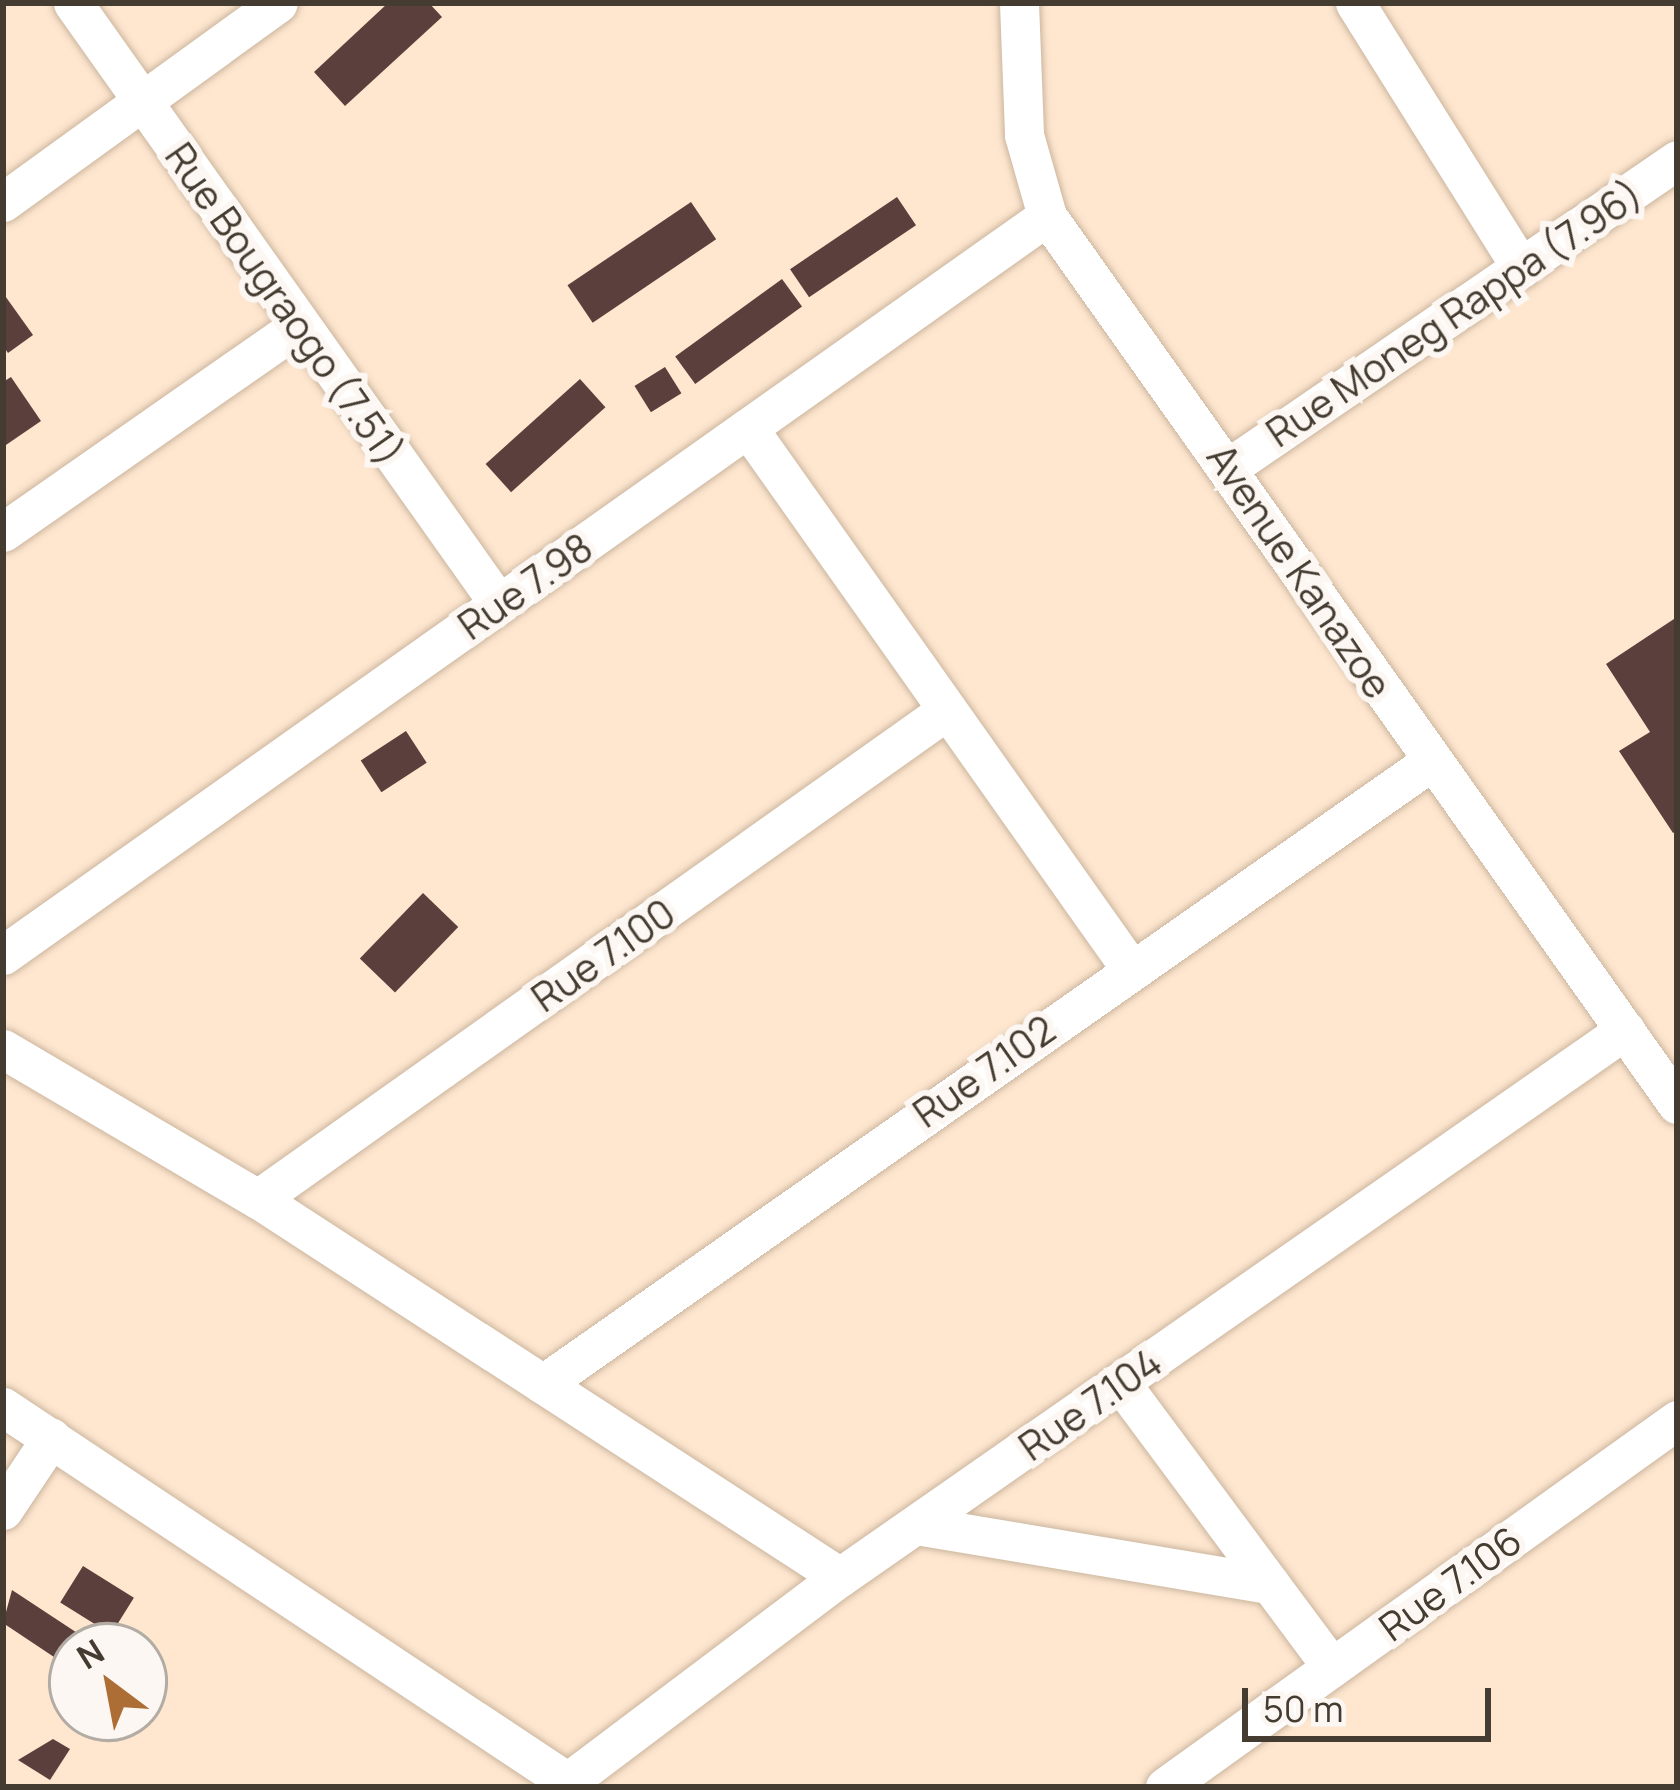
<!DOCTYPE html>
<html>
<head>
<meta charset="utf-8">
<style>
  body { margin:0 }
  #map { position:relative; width:1680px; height:1790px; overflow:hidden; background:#fee6cf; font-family:Manrope,sans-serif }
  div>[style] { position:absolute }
  .building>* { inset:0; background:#5b3f3c; transform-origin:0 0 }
  .roads { filter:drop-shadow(0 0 3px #ccb69f) drop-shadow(0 0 3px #ccb69f) }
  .minor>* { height:39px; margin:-19.5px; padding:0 19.5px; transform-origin:19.5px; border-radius:19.5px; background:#fff }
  span { translate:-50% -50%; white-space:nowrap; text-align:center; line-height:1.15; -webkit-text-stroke:12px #fcf7f2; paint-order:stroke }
  .street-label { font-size:39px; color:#443b31 }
  .frame { position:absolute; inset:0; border:6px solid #443b31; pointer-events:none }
  .north { position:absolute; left:48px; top:1622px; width:120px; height:120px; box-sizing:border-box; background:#fcf7f2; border:3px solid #b2aca5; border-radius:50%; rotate:328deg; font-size:33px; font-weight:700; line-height:48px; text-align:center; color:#443b31 }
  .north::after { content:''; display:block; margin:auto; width:42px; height:54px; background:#ad6e35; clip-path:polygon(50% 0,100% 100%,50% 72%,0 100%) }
  .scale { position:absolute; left:1242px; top:1688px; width:249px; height:54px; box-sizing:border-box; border:6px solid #443b31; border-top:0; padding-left:15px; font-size:36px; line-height:42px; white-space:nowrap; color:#443b31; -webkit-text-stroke:9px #fcf7f2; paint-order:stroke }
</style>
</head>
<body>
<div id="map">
  <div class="building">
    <div style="clip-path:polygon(388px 3px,429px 3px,442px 17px,345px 106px,314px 72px)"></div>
    <div style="left:897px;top:197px;width:34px;height:129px;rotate:56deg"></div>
    <div style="left:691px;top:202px;width:45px;height:149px;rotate:56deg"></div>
    <div style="left:782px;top:279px;width:34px;height:132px;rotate:54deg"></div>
    <div style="clip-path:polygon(3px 293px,33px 335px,8px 353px,3px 346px)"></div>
    <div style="left:665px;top:367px;width:31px;height:36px;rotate:58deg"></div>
    <div style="clip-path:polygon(11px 377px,41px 421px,3px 447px,3px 382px)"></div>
    <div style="left:580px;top:379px;width:38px;height:127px;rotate:48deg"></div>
    <div style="clip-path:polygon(1677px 617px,1677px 830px,1673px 833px,1619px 751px,1650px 732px,1606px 664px)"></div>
    <div style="left:406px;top:731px;width:38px;height:54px;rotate:57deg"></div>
    <div style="left:423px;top:893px;width:49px;height:91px;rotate:44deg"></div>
    <div style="left:83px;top:1566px;width:60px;height:43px;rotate:32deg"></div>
    <div style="clip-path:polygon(12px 1590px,97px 1646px,72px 1646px,72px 1669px,3px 1623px)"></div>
    <div style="clip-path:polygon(53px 1739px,70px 1749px,50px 1780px,18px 1760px)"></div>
  </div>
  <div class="roads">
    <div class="minor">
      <div style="left:73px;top:3px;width:737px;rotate:54.67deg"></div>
      <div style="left:1019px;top:3px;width:132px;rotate:87.8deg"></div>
      <div style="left:1024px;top:135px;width:84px;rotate:74.1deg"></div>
      <div style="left:1047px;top:216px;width:1089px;rotate:54.65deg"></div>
      <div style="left:1355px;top:3px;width:313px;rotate:57.9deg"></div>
      <div style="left:3px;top:202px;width:339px;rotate:-35.9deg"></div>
      <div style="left:748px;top:428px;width:661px;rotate:54.72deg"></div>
      <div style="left:1231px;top:466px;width:541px;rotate:-34.45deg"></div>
      <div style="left:3px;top:532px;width:358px;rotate:-34.9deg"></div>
      <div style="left:3px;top:955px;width:1279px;rotate:-35.29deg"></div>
      <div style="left:3px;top:1049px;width:296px;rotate:30.5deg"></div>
      <div style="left:258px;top:1199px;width:694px;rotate:33deg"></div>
      <div style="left:258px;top:1199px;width:845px;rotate:-35.36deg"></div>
      <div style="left:1120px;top:1382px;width:355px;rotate:53.4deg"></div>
      <div style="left:543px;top:1384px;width:1082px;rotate:-35.03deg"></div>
      <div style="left:3px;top:1407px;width:676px;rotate:33.6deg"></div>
      <div style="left:3px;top:1510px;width:87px;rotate:-56.3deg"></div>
      <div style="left:916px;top:1525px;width:359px;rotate:9.5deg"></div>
      <div style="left:561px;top:1787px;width:349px;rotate:-37deg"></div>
      <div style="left:840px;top:1577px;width:957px;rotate:-34.87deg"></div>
      <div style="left:1165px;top:1787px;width:630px;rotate:-35.63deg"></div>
    </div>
  </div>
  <div class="street-label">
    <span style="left:285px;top:304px;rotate:55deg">Rue Bougraogo (7.51)</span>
    <span style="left:1454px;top:313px;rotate:-34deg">Rue Moneg Rappa (7.96)</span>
    <span style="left:1300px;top:571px;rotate:56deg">Avenue Kanazoe</span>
    <span style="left:525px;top:586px;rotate:-35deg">Rue 7.98</span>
    <span style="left:603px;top:955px;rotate:-35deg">Rue 7.100</span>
    <span style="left:984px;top:1071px;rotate:-35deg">Rue 7.102</span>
    <span style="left:1090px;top:1404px;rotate:-35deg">Rue 7.104</span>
    <span style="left:1450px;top:1583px;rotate:-36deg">Rue 7.106</span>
  </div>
  <div class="frame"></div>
  <div class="north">N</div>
  <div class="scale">50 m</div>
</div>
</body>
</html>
